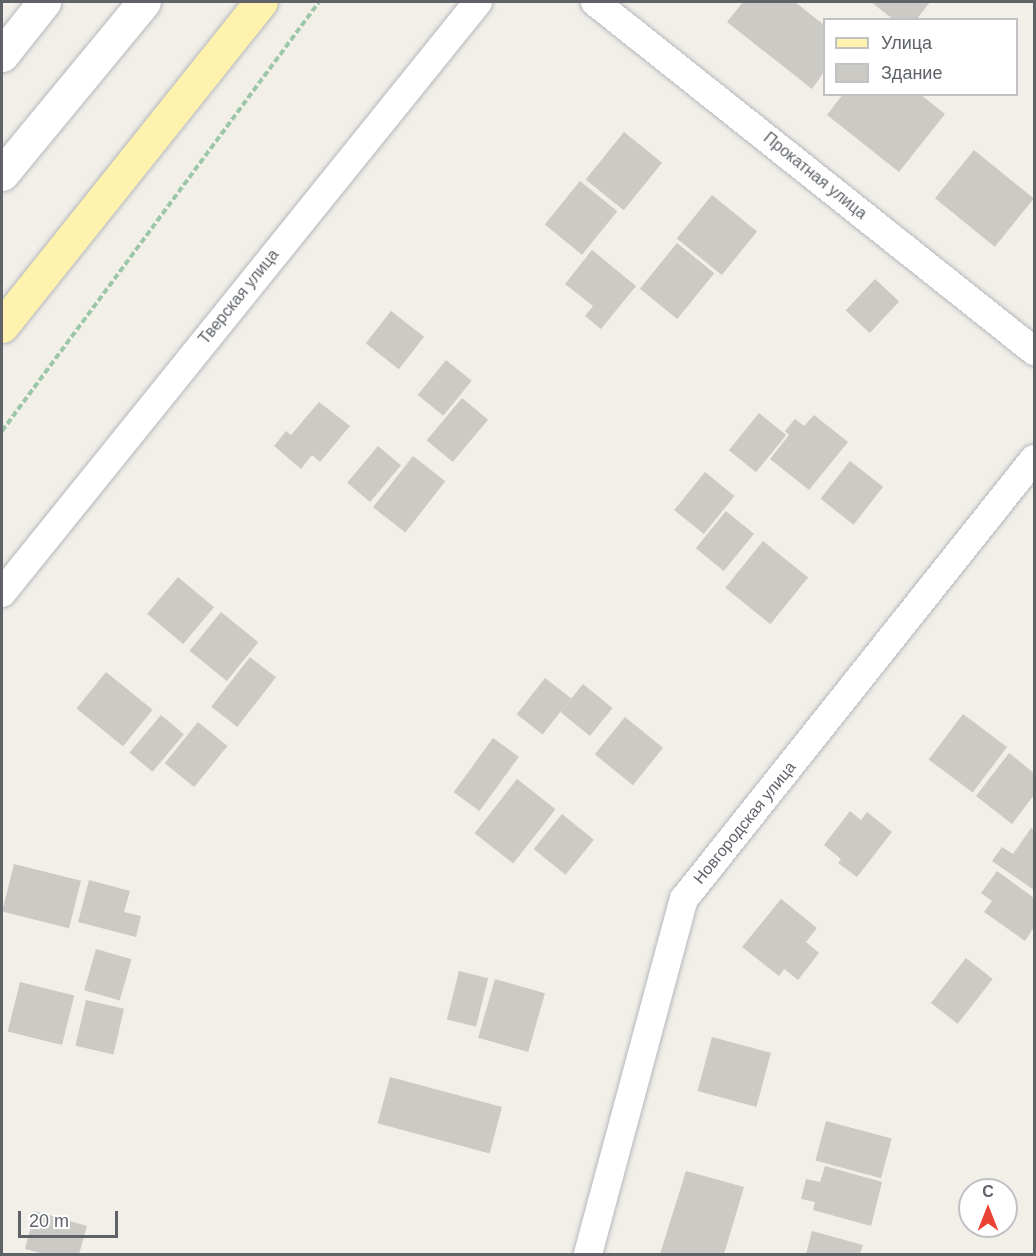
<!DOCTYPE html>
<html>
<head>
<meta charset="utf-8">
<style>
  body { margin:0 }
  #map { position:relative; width:1036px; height:1256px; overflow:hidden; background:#f1efe8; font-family:Arial,sans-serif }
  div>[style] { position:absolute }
  .building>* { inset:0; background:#cccac5; transform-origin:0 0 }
  .path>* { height:4px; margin-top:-2px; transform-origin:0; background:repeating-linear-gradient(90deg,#9cc7a9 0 6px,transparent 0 9px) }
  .roads { filter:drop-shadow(0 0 2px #b5b8bc) drop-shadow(0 0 2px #b5b8bc) }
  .minor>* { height:28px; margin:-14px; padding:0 14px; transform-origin:14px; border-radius:14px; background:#fff }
  .secondary>* { height:33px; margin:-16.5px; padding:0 16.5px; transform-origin:16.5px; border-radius:16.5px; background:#fff }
  .primary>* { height:33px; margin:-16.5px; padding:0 16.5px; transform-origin:16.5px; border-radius:16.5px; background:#fff2af }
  span { translate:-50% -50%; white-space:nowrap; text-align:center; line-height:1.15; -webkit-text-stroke:4.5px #fff; paint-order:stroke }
  .street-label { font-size:16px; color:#5f6368 }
  .frame { position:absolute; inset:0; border:3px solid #5f6368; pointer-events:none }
  .legend { position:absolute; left:823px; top:18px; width:195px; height:78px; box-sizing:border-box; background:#fff; border:2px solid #bfc1c3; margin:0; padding:8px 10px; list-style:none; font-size:18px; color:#5f6368 }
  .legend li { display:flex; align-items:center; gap:12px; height:30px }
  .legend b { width:30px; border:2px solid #bfc1c3 }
  .north { position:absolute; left:958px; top:1178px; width:60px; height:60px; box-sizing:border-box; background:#fff; border:2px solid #bfc1c3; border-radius:50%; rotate:0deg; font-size:16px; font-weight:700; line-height:24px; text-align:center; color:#5f6368 }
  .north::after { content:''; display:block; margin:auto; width:21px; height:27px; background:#ea4335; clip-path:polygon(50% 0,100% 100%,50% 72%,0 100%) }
  .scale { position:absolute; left:18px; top:1211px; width:100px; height:27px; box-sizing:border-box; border:3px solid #5f6368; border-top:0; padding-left:8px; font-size:18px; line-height:21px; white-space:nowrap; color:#5f6368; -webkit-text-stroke:4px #fff; paint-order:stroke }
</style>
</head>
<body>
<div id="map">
  <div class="building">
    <div style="clip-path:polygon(743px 2px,795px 2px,824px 25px,824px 72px,812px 89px,727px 22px)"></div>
    <div style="clip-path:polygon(871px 2px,930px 2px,916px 20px,894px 20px)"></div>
    <div style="clip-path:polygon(843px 94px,920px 94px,945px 114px,899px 172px,827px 115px)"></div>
    <div style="left:624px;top:132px;width:49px;height:61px;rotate:39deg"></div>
    <div style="left:974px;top:150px;width:77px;height:62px;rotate:39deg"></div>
    <div style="left:580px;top:181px;width:48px;height:56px;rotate:39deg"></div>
    <div style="left:712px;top:195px;width:58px;height:56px;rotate:39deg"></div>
    <div style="left:677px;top:243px;width:48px;height:59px;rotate:39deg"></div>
    <div style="clip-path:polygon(592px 250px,636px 286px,601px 329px,585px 316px,593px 306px,565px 284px)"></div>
    <div style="left:875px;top:279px;width:33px;height:43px;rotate:43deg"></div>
    <div style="left:391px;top:311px;width:42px;height:41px;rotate:38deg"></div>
    <div style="left:446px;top:360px;width:33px;height:45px;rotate:39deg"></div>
    <div style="left:462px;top:398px;width:34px;height:55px;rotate:40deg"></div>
    <div style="clip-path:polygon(319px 402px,350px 426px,320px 462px,312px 455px,301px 469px,274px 446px,286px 431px,291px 435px)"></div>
    <div style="left:759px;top:413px;width:35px;height:48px;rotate:39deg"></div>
    <div style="clip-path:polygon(814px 415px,848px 442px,809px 490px,770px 459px,789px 435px,785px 431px,795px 419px,804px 426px)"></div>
    <div style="left:378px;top:446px;width:30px;height:48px;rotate:40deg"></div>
    <div style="left:413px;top:456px;width:41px;height:65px;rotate:38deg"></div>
    <div style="left:850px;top:461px;width:42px;height:48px;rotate:38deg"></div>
    <div style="left:705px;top:472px;width:38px;height:49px;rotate:39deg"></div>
    <div style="left:726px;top:511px;width:36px;height:48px;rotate:39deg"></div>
    <div style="left:763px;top:541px;width:58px;height:60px;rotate:39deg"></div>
    <div style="left:178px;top:577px;width:47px;height:48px;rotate:40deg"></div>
    <div style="left:221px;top:612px;width:48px;height:50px;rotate:39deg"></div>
    <div style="left:250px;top:657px;width:33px;height:63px;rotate:38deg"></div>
    <div style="left:106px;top:672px;width:60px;height:47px;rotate:39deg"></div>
    <div style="left:545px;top:678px;width:33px;height:46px;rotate:38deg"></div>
    <div style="left:583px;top:684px;width:38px;height:36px;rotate:39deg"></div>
    <div style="left:963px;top:714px;width:55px;height:57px;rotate:37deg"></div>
    <div style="left:161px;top:715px;width:30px;height:49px;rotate:40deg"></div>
    <div style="left:625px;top:717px;width:49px;height:48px;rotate:39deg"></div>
    <div style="left:198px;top:722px;width:38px;height:53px;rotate:39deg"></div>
    <div style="left:493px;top:738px;width:32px;height:67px;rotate:36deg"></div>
    <div style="clip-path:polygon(1009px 753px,1034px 773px,1034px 795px,1012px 824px,976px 796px)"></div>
    <div style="left:517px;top:779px;width:49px;height:69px;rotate:38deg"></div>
    <div style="clip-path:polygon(850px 811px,861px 820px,867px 812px,892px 832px,857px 877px,838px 863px,841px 859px,824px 845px)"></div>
    <div style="left:562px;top:814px;width:41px;height:45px;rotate:39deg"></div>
    <div style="clip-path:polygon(1031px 828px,1034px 830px,1034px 890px,992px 861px,1002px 847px,1013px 854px)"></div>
    <div style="left:14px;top:864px;width:69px;height:49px;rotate:14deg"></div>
    <div style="clip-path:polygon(997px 871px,1034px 898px,1034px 927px,1025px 941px,984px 912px,992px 901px,981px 893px)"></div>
    <div style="clip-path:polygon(89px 880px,130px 891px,124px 912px,141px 916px,136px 937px,78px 922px)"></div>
    <div style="clip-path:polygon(781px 899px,817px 928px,806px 942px,819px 953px,798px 980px,784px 969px,779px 976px,742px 947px)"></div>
    <div style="left:96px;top:949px;width:37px;height:43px;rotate:16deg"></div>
    <div style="left:966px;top:958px;width:34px;height:57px;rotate:38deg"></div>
    <div style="left:459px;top:971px;width:30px;height:50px;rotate:14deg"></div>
    <div style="left:495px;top:979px;width:52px;height:61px;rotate:16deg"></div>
    <div style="left:20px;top:982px;width:56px;height:51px;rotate:14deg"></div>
    <div style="left:86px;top:1000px;width:39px;height:47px;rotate:13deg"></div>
    <div style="left:712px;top:1037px;width:61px;height:56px;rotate:15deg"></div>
    <div style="left:390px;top:1077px;width:116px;height:48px;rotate:15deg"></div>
    <div style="left:826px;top:1121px;width:68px;height:41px;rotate:15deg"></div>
    <div style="clip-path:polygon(825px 1166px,882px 1182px,871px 1226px,813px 1210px,815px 1202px,801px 1199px,806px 1179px,820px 1182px)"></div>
    <div style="clip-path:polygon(686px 1171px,744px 1187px,724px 1254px,660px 1254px)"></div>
    <div style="clip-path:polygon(35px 1211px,87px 1226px,79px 1254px,44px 1254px,25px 1249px)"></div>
    <div style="clip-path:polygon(812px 1231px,863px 1245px,860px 1254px,806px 1254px)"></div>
  </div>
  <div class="path">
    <div style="left:2px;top:431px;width:533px;rotate:-53.54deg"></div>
  </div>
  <div class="roads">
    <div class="minor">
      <div style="left:595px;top:2px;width:561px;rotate:38.48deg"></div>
      <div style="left:2px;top:593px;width:759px;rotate:-51.15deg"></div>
      <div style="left:588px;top:1254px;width:368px;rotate:-74.9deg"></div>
      <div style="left:684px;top:899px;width:562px;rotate:-51.5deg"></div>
    </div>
    <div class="secondary">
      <div style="left:2px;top:55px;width:68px;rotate:-51.6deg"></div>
      <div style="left:2px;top:174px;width:223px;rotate:-50.5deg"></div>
    </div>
    <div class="primary">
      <div style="left:2px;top:326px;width:415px;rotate:-51.4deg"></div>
    </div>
  </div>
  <div class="street-label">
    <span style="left:815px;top:176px;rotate:39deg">Прокатная улица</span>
    <span style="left:239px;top:297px;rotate:-51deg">Тверская улица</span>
    <span style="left:745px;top:823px;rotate:-51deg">Новгородская улица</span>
  </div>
  <div class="frame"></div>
  <ul class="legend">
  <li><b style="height:8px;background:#fff2af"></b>Улица</li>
  <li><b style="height:16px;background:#cccac5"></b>Здание</li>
  </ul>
  <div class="north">С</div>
  <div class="scale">20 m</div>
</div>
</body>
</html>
